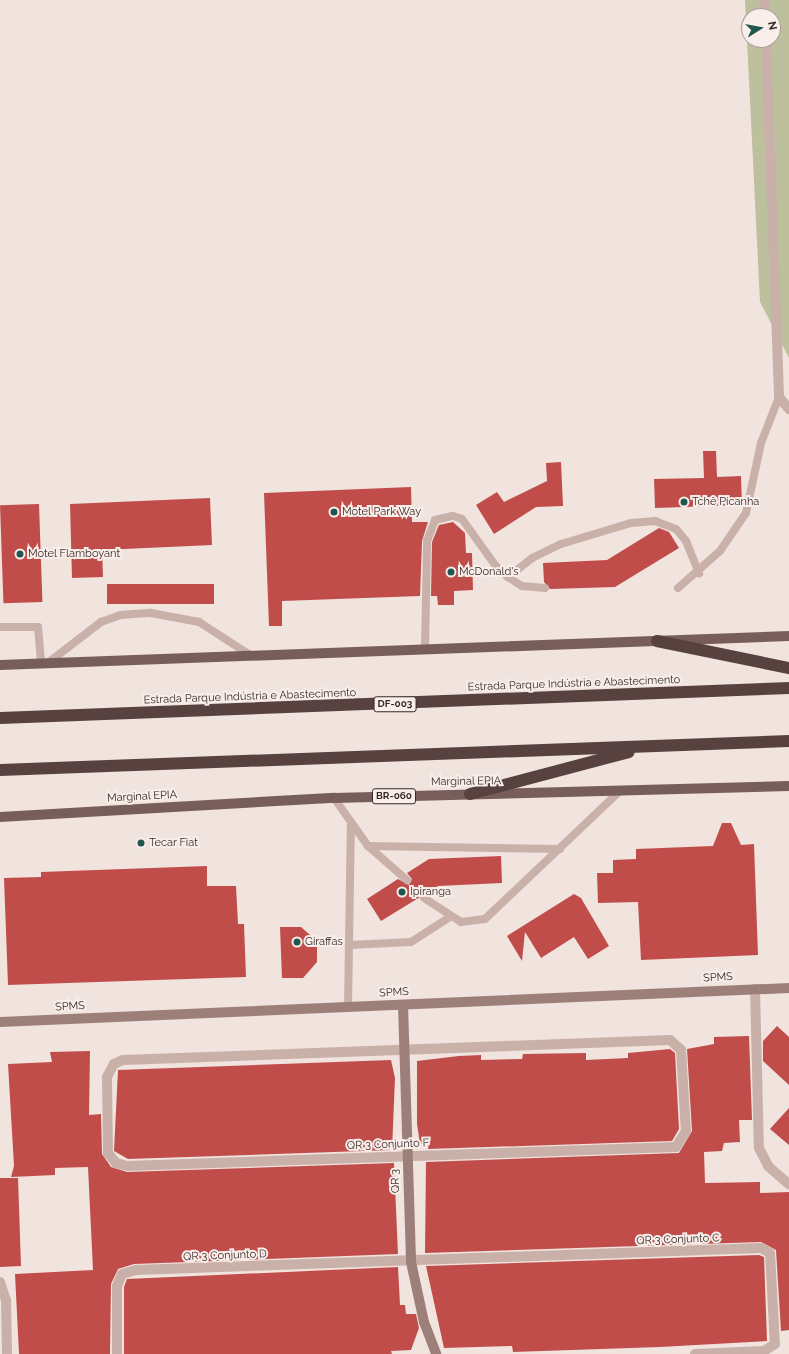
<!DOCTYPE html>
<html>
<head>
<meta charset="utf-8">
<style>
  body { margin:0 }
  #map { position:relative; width:789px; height:1354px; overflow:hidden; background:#f1e3dd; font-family:Raleway,sans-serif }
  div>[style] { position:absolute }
  .green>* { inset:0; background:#bcc09d }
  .building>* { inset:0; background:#c14d4b; transform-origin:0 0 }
  .lane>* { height:8px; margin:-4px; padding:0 4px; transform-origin:4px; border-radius:4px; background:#c9b1a9 }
  .street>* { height:10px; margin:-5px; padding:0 5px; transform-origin:5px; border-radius:5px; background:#c9b1a9 }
  .secondary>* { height:10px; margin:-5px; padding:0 5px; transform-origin:5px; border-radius:5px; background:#9d7f7a }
  .primary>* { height:10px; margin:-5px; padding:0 5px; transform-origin:5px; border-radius:5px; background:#785e5a }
  .highway>* { height:12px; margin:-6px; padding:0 6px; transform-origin:6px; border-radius:6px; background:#574240 }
  .dots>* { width:11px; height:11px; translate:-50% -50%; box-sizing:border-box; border:2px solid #f9eee9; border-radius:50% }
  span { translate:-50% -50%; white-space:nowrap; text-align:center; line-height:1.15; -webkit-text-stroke:4px #f9eee9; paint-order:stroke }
  .shield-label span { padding:1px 3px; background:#f9eee9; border:1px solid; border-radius:3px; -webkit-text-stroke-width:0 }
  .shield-label { font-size:10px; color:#362a29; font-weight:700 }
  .poi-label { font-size:11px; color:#362a29 }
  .left { translate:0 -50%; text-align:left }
  .street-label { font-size:11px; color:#362a29 }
  .north { position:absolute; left:741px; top:8px; width:40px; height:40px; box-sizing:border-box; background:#f9eee9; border:1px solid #aba09c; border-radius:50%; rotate:79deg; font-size:11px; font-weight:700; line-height:16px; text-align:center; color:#362a29 }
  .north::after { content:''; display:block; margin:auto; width:14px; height:18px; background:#20564e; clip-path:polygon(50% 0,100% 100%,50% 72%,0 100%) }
</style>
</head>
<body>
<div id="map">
  <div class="green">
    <div style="clip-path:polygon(evenodd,745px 0,789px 0,789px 358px,760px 302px,745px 0,749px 16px,773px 16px,773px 40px,749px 40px,749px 16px)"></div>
  </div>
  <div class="building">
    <div style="clip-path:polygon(703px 451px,716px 451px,717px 477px,741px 476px,742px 505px,655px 508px,654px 479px,704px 478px)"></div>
    <div style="clip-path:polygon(561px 462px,563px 506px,536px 507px,494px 534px,476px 505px,497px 492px,504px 502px,547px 481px,546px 463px)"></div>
    <div style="clip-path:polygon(411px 487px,412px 522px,428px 522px,422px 541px,420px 596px,282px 601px,282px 626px,269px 626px,264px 493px)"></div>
    <div style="clip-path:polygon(210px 498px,212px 545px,102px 550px,103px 577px,72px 578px,70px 504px)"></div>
    <div style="left:39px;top:504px;width:98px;height:39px;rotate:88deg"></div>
    <div style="clip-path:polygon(453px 522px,465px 533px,466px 553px,472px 553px,473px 590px,454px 591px,454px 605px,438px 605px,437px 596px,431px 596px,432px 542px,439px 525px)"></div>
    <div style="clip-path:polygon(659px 528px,669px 532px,679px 548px,615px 587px,550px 589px,544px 582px,543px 563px,607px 560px)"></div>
    <div style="left:214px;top:584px;width:20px;height:107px;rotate:90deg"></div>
    <div style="clip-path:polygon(722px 823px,731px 823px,741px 845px,754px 844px,758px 955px,641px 960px,638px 902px,598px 903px,597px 873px,613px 873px,613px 860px,636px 859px,636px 849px,713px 846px)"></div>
    <div style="clip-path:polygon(501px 856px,502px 883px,438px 886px,381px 921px,367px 899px,398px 879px,409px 885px,412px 879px,407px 873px,429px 859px)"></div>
    <div style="clip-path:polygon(207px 866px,207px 886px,236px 886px,238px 924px,244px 924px,246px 977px,8px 985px,4px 878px,41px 877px,41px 872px)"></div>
    <div style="clip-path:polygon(574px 894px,581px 898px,609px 946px,588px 959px,574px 937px,541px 958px,525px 932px,522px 961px,507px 936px)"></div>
    <div style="clip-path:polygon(280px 927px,301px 927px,317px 941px,317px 962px,303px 978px,282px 978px)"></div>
    <div style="clip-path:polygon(777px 1026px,789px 1037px,789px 1085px,763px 1061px,763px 1041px)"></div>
    <div style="clip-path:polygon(749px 1036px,752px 1120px,739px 1120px,740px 1142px,724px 1143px,722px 1151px,704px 1152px,705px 1183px,760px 1182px,760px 1193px,789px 1192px,789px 1330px,781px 1331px,776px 1250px,761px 1242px,425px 1253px,426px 1162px,679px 1153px,692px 1131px,687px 1049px,714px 1044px,714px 1037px)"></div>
    <div style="clip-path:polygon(670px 1049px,675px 1053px,679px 1129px,672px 1141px,428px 1149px,429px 1144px,420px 1144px,417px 1124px,417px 1061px,459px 1056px,481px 1055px,481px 1060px,522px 1059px,523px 1054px,586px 1053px,586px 1060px,628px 1058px,628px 1053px)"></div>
    <div style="clip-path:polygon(90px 1051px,89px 1115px,101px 1114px,102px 1154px,111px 1167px,127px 1172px,394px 1163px,398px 1254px,134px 1264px,118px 1269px,111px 1284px,110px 1354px,19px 1354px,15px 1274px,93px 1270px,88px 1167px,55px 1168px,55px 1175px,11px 1177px,14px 1166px,8px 1064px,52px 1062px,50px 1052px)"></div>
    <div style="clip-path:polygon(391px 1060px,395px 1078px,392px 1150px,128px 1159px,114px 1151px,118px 1070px)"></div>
    <div style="clip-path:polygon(789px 1108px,789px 1145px,770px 1129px)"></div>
    <div style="clip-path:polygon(0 1178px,18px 1178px,21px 1266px,0 1267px)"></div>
    <div style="clip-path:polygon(759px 1255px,764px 1257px,767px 1341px,660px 1347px,513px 1352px,512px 1346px,444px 1348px,426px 1266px)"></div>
    <div style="clip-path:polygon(398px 1267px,400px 1305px,405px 1305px,406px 1314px,416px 1314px,419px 1328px,411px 1350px,391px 1351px,392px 1354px,124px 1354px,124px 1287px,127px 1279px)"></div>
  </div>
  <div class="lane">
    <div style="left:508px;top:577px;width:31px;rotate:-38deg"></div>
    <div style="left:532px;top:558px;width:32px;rotate:-26deg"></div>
    <div style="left:561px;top:544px;width:73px;rotate:-16.7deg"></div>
    <div style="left:631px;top:523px;width:24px;rotate:-5deg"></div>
    <div style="left:655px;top:521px;width:22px;rotate:21deg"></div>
    <div style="left:676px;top:529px;width:16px;rotate:50deg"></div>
    <div style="left:686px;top:541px;width:35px;rotate:68deg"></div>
    <div style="left:678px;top:588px;width:56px;rotate:-41.4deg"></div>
    <div style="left:720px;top:551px;width:46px;rotate:-55.6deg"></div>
    <div style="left:746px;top:513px;width:72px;rotate:-77.9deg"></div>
    <div style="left:761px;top:443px;width:49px;rotate:-68.6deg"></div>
    <div style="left:0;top:627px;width:38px"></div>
    <div style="left:38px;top:627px;width:36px;rotate:85deg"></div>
    <div style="left:425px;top:649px;width:108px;rotate:-88.9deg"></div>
    <div style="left:427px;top:541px;width:22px;rotate:-69deg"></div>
    <div style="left:435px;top:520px;width:18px;rotate:-13deg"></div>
    <div style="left:453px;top:516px;width:9px;rotate:18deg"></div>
    <div style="left:462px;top:519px;width:57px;rotate:54.3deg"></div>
    <div style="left:495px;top:565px;width:18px;rotate:43deg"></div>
    <div style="left:508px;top:577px;width:17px;rotate:33deg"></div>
    <div style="left:522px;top:586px;width:23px;rotate:5deg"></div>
    <div style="left:49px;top:662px;width:66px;rotate:-37.6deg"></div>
    <div style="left:101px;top:622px;width:20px;rotate:-20deg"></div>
    <div style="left:120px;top:615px;width:31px;rotate:-4deg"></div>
    <div style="left:151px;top:613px;width:49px;rotate:10.6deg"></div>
    <div style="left:199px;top:622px;width:61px;rotate:32.9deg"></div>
    <div style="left:334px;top:798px;width:59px;rotate:54.7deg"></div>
    <div style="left:368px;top:846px;width:52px;rotate:41.1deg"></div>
    <div style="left:368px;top:846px;width:192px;rotate:0.9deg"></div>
    <div style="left:424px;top:898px;width:44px;rotate:33deg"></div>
    <div style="left:461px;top:922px;width:24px;rotate:-7deg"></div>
    <div style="left:485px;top:919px;width:185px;rotate:-43.5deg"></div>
    <div style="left:349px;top:945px;width:62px;rotate:-2.8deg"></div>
    <div style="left:411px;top:942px;width:46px;rotate:-32.7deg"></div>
    <div style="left:348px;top:1007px;width:183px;rotate:-89.1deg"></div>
  </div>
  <div class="street">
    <div style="left:764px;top:0;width:16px;rotate:86deg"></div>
    <div style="left:766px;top:40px;width:357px;rotate:87.9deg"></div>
    <div style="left:779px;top:397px;width:16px;rotate:50deg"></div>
    <div style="left:755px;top:989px;width:159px;rotate:88.6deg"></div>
    <div style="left:759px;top:1148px;width:20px;rotate:63deg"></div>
    <div style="left:768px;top:1166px;width:28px;rotate:41deg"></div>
    <div style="left:670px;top:1040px;width:15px;rotate:42deg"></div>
    <div style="left:681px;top:1050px;width:81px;rotate:86.5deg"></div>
    <div style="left:686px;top:1131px;width:19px;rotate:122deg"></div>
    <div style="left:676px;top:1147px;width:549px;rotate:178.02deg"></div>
    <div style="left:127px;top:1166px;width:11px;rotate:-165deg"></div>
    <div style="left:116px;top:1163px;width:13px;rotate:-129deg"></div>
    <div style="left:108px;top:1153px;width:76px;rotate:-90.8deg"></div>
    <div style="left:107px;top:1077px;width:15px;rotate:-62deg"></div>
    <div style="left:114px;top:1064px;width:10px;rotate:-24deg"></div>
    <div style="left:123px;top:1060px;width:547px;rotate:-2.09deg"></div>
    <div style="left:0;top:1282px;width:19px;rotate:72deg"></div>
    <div style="left:6px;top:1300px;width:54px;rotate:88.9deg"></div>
    <div style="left:117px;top:1354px;width:68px;rotate:-90deg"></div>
    <div style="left:117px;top:1286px;width:13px;rotate:-67deg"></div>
    <div style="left:122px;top:1274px;width:15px;rotate:-16deg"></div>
    <div style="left:136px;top:1270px;width:625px;rotate:-2.02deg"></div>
    <div style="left:761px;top:1248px;width:10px;rotate:29deg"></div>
    <div style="left:770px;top:1253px;width:91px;rotate:86.9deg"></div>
    <div style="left:775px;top:1344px;width:13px;rotate:148deg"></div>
    <div style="left:764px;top:1351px;width:69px;rotate:177.5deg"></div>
  </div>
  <div class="secondary">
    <div style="left:403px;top:1005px;width:257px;rotate:88.2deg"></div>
    <div style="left:411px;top:1262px;width:61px;rotate:77.8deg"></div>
    <div style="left:424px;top:1322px;width:34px;rotate:69deg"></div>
    <div style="left:0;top:1022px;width:790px;rotate:-2.47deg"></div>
  </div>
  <div class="primary">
    <div style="left:0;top:665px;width:790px;rotate:-2.1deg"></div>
    <div style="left:0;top:817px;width:335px;rotate:-3.3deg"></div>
    <div style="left:334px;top:798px;width:455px;rotate:-1.5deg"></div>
  </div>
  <div class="highway">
    <div style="left:657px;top:641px;width:135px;rotate:11.6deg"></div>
    <div style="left:0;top:718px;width:790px;rotate:-2.18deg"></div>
    <div style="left:0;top:770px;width:790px;rotate:-2.1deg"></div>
    <div style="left:470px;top:794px;width:164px;rotate:-14.8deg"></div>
  </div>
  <div class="dots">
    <div style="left:684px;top:502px;background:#20564e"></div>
    <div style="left:334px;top:512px;background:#20564e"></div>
    <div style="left:20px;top:554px;background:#20564e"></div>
    <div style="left:451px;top:572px;background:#20564e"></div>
    <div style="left:141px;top:843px;background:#20564e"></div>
    <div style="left:402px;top:892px;background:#20564e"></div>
    <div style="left:297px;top:942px;background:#20564e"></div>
  </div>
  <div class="shield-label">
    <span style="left:395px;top:704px">DF-003</span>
    <span style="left:394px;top:796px">BR-060</span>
  </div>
  <div class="poi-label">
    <span class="left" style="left:692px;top:502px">Tchê Picanha</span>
    <span class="left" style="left:342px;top:512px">Motel Park Way</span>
    <span class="left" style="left:28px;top:554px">Motel Flamboyant</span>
    <span class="left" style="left:459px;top:572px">McDonald's</span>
    <span class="left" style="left:149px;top:843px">Tecar Fiat</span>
    <span class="left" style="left:410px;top:892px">Ipiranga</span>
    <span class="left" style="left:305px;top:942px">Giraffas</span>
  </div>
  <div class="street-label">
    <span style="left:574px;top:684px;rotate:-2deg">Estrada Parque Indústria e Abastecimento</span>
    <span style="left:250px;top:697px;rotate:-2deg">Estrada Parque Indústria e Abastecimento</span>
    <span style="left:466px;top:782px;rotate:-1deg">Marginal EPIA</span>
    <span style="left:142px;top:797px;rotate:-3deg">Marginal EPIA</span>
    <span style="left:718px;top:978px;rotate:-3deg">SPMS</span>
    <span style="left:394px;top:993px;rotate:-3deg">SPMS</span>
    <span style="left:70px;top:1007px;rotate:-3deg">SPMS</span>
    <span style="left:388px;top:1145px;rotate:-2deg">QR 3 Conjunto F</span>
    <span style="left:396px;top:1181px;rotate:-92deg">QR 3</span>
    <span style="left:678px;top:1240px;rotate:-2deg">QR 3 Conjunto C</span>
    <span style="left:225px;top:1256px;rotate:-2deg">QR 3 Conjunto D</span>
  </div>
  <div class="north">N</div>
</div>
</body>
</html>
